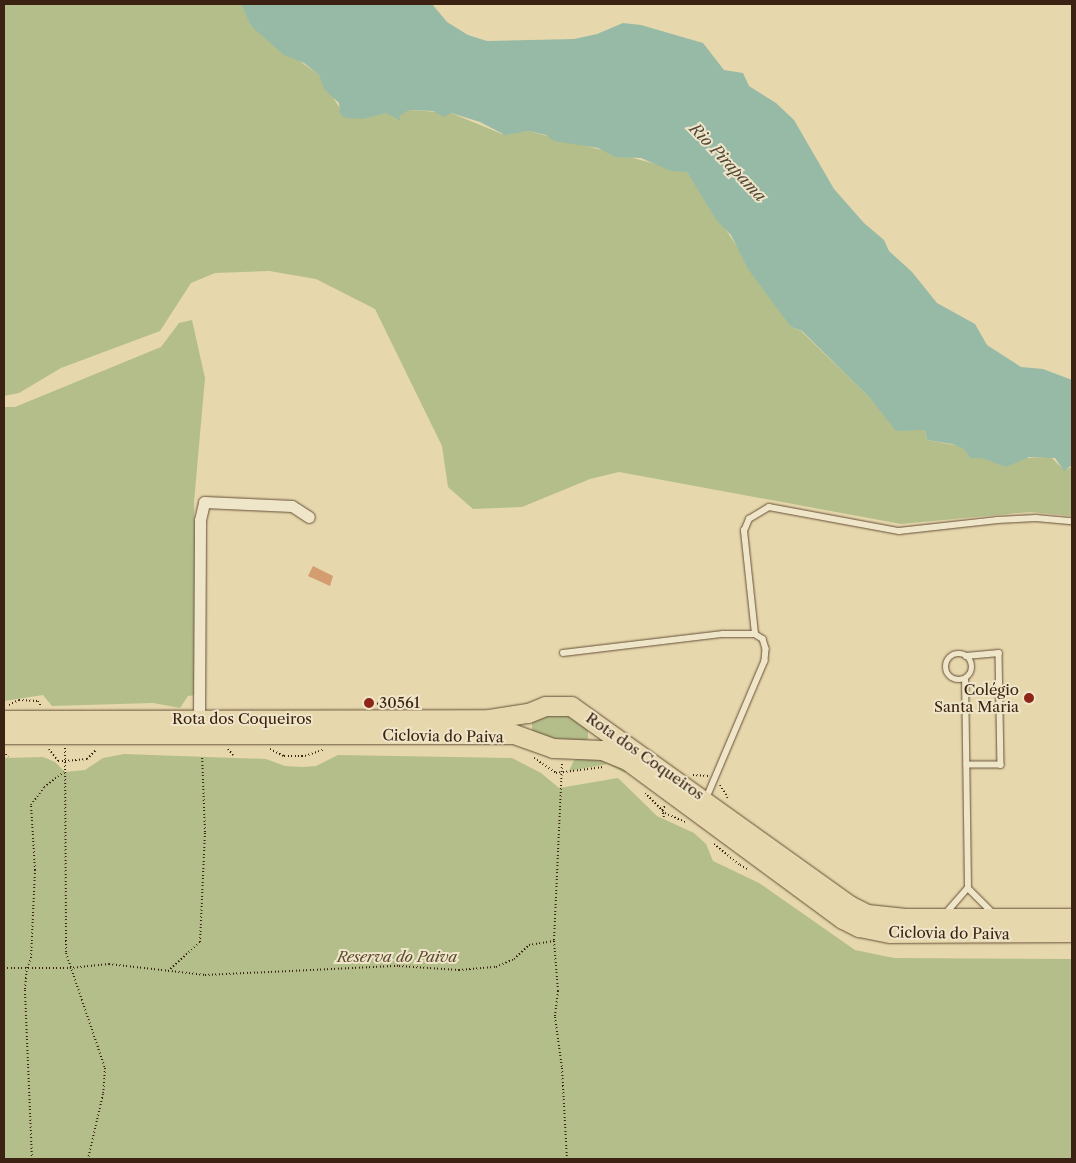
<!DOCTYPE html>
<html>
<head>
<meta charset="utf-8">
<style>
  body { margin:0 }
  #map { position:relative; width:1076px; height:1163px; overflow:hidden; background:#e6d7ac; font-family:"Libre Caslon Text",serif }
  div>[style] { position:absolute }
  .green>* { inset:0; background:#b4be8a }
  .water>* { inset:0; background:#97baa6 }
  .building>* { inset:0; background:#d39d6f }
  .path>* { height:2px; margin-top:-1px; transform-origin:0; background:repeating-linear-gradient(90deg,#3b2212 0 1px,transparent 0 3.5px) }
  .roads { filter:drop-shadow(0 0 1px #664f38) drop-shadow(0 0 1px #664f38) }
  .lane>* { height:5.5px; margin:-2.75px; padding:0 2.75px; transform-origin:2.75px; border-radius:2.75px; background:#efe5c9 }
  .lane>.ring { margin:-2.75px; padding:0; box-sizing:content-box; background:none; border:5.5px solid #efe5c9; border-radius:50% }
  .street>* { height:11px; margin:-5.5px; padding:0 5.5px; transform-origin:5.5px; border-radius:5.5px; background:#efe5c9 }
  .primary>* { height:19px; margin:-9.5px; padding:0 9.5px; transform-origin:9.5px; border-radius:9.5px; background:#e6d7ac }
  .dots>* { width:14px; height:14px; translate:-50% -50%; box-sizing:border-box; border:2px solid #efe5c9; border-radius:50% }
  span { translate:-50% -50%; white-space:nowrap; text-align:center; line-height:1.15; -webkit-text-stroke:4px #efe5c9; paint-order:stroke }
  .poi-label { font-size:15px; color:#3b2212 }
  .right { translate:-100% -50%; text-align:right }
  .left { translate:0 -50%; text-align:left }
  .street-label { font-size:15px; color:#3b2212 }
  .park-label { font-size:15px; color:#594930; font-style:italic }
  .water-label { font-size:16px; color:#524837; font-style:italic }
  .frame { position:absolute; inset:0; border:5px solid #3b2212; pointer-events:none }
</style>
</head>
<body>
<div id="map">
  <div class="green">
    <div style="clip-path:polygon(4px 4px,242px 4px,251px 26px,319px 75px,346px 118px,409px 110px,451px 113px,502px 134px,528px 131px,687px 172px,791px 327px,801px 331px,869px 397px,896px 430px,925px 430px,927px 440px,1023px 458px,1051px 457px,1064px 470px,1072px 467px,1072px 516px,1030px 512px,901px 524px,619px 472px,590px 479px,522px 507px,473px 509px,448px 487px,442px 446px,375px 309px,316px 279px,269px 271px,215px 273px,191px 283px,160px 331px,61px 368px,19px 393px,4px 396px)"></div>
    <div style="clip-path:polygon(192px 320px,205px 378px,194px 502px,199px 688px,196px 695px,188px 696px,180px 708px,153px 703px,52px 706px,43px 695px,4px 701px,4px 407px,15px 407px,161px 347px,179px 323px)"></div>
    <div style="clip-path:polygon(560px 709px,588px 725px,588px 738px,584px 744px,538px 739px,532px 730px,532px 720px)"></div>
    <div style="clip-path:polygon(124px 754px,266px 759px,285px 766px,303px 767px,316px 766px,338px 755px,512px 758px,541px 773px,559px 788px,618px 778px,657px 816px,694px 833px,706px 844px,713px 861px,759px 883px,855px 950px,894px 958px,1072px 959px,1072px 1159px,4px 1159px,4px 758px,43px 757px,55px 762px,65px 772px,85px 770px,103px 758px)"></div>
    <div style="clip-path:polygon(585px 756px,601px 758px,627px 770px,625px 773px,608px 764px,569px 771px,574px 760px)"></div>
  </div>
  <div class="water">
    <div style="clip-path:polygon(241px 4px,432px 4px,447px 22px,468px 35px,487px 41px,574px 39px,597px 34px,623px 23px,641px 25px,703px 43px,724px 70px,743px 73px,749px 86px,776px 103px,794px 120px,834px 189px,864px 223px,884px 240px,889px 251px,912px 272px,937px 303px,975px 324px,987px 345px,1021px 367px,1043px 369px,1072px 380px,1072px 465px,1064px 471px,1055px 458px,1029px 457px,1006px 467px,982px 458px,970px 458px,964px 449px,952px 444px,927px 440px,925px 430px,896px 431px,869px 397px,802px 331px,791px 327px,748px 269px,731px 235px,717px 221px,687px 172px,671px 171px,641px 158px,615px 157px,598px 148px,554px 141px,546px 135px,528px 131px,505px 135px,480px 122px,451px 113px,444px 117px,433px 111px,409px 110px,399px 116px,401px 121px,386px 113px,363px 119px,346px 118px,340px 114px,339px 103px,324px 89px,319px 75px,304px 63px,284px 55px,251px 26px)"></div>
  </div>
  <div class="building">
    <div style="clip-path:polygon(313px 566px,333px 576px,330px 586px,308px 576px)"></div>
  </div>
  <div class="path">
    <div style="left:363px;top:704px;width:40px;rotate:-1.4deg"></div>
    <div style="left:9px;top:705px;width:11px;rotate:-27deg"></div>
    <div style="left:19px;top:700px;width:19px;rotate:3deg"></div>
    <div style="left:38px;top:701px;width:6px;rotate:59deg"></div>
    <div style="left:65px;top:748px;width:205px;rotate:89.7deg"></div>
    <div style="left:66px;top:953px;width:121px;rotate:71.3deg"></div>
    <div style="left:105px;top:1068px;width:26px;rotate:94deg"></div>
    <div style="left:103px;top:1094px;width:67px;rotate:103deg"></div>
    <div style="left:49px;top:749px;width:15px;rotate:53deg"></div>
    <div style="left:58px;top:761px;width:7px"></div>
    <div style="left:65px;top:761px;width:22px;rotate:-5deg"></div>
    <div style="left:87px;top:759px;width:13px;rotate:-45deg"></div>
    <div style="left:228px;top:749px;width:8px;rotate:50deg"></div>
    <div style="left:270px;top:749px;width:16px;rotate:27deg"></div>
    <div style="left:284px;top:756px;width:21px"></div>
    <div style="left:305px;top:756px;width:21px;rotate:-19deg"></div>
    <div style="left:4px;top:751px;width:7px;rotate:56deg"></div>
    <div style="left:534px;top:758px;width:27px;rotate:34deg"></div>
    <div style="left:556px;top:773px;width:48px;rotate:-7.1deg"></div>
    <div style="left:562px;top:764px;width:177px;rotate:92.6deg"></div>
    <div style="left:554px;top:941px;width:50px;rotate:85.4deg"></div>
    <div style="left:558px;top:991px;width:26px;rotate:97deg"></div>
    <div style="left:555px;top:1017px;width:51px;rotate:82.2deg"></div>
    <div style="left:562px;top:1068px;width:91px;rotate:86.9deg"></div>
    <div style="left:693px;top:775px;width:16px;rotate:4deg"></div>
    <div style="left:720px;top:785px;width:17px;rotate:59deg"></div>
    <div style="left:645px;top:793px;width:28px;rotate:45deg"></div>
    <div style="left:665px;top:813px;width:22px;rotate:24deg"></div>
    <div style="left:664px;top:817px;width:7px;rotate:-106deg"></div>
    <div style="left:662px;top:810px;width:5px;rotate:-53deg"></div>
    <div style="left:714px;top:844px;width:33px;rotate:39deg"></div>
    <div style="left:740px;top:865px;width:9px;rotate:27deg"></div>
    <div style="left:4px;top:968px;width:66px"></div>
    <div style="left:70px;top:968px;width:39px;rotate:-6deg"></div>
    <div style="left:109px;top:964px;width:97px;rotate:6.5deg"></div>
    <div style="left:205px;top:975px;width:194px;rotate:-2.7deg"></div>
    <div style="left:399px;top:966px;width:60px;rotate:3.8deg"></div>
    <div style="left:459px;top:970px;width:37px;rotate:-5deg"></div>
    <div style="left:496px;top:967px;width:20px;rotate:-24deg"></div>
    <div style="left:514px;top:959px;width:21px;rotate:-43deg"></div>
    <div style="left:529px;top:945px;width:25px;rotate:-9deg"></div>
    <div style="left:168px;top:971px;width:43px;rotate:-42.2deg"></div>
    <div style="left:200px;top:942px;width:110px;rotate:-87.4deg"></div>
    <div style="left:205px;top:832px;width:77px;rotate:-92.2deg"></div>
    <div style="left:32px;top:1159px;width:170px;rotate:-92.4deg"></div>
    <div style="left:25px;top:989px;width:21px;rotate:-85deg"></div>
    <div style="left:27px;top:968px;width:11px;rotate:-68deg"></div>
    <div style="left:31px;top:958px;width:88px;rotate:-87.4deg"></div>
    <div style="left:35px;top:870px;width:65px;rotate:-93.5deg"></div>
    <div style="left:31px;top:805px;width:22px;rotate:-54deg"></div>
    <div style="left:44px;top:787px;width:25px;rotate:-37deg"></div>
  </div>
  <div class="roads">
    <div class="lane">
      <div style="left:755px;top:634px;width:104px;rotate:-96.1deg"></div>
      <div style="left:744px;top:531px;width:13px;rotate:-67deg"></div>
      <div style="left:749px;top:519px;width:23px;rotate:-31deg"></div>
      <div style="left:769px;top:507px;width:132px;rotate:10.5deg"></div>
      <div style="left:899px;top:531px;width:99px;rotate:-6.4deg"></div>
      <div style="left:997px;top:520px;width:39px;rotate:-3deg"></div>
      <div style="left:1036px;top:518px;width:36px;rotate:5deg"></div>
      <div style="left:563px;top:653px;width:161px;rotate:-6.8deg"></div>
      <div style="left:723px;top:634px;width:32px"></div>
      <div style="left:755px;top:634px;width:9px;rotate:32deg"></div>
      <div style="left:763px;top:639px;width:10px;rotate:73deg"></div>
      <div style="left:766px;top:649px;width:12px;rotate:95deg"></div>
      <div style="left:765px;top:661px;width:151px;rotate:113deg"></div>
      <div class="ring" style="left:946px;top:654px;width:20.5px;height:20.5px"></div>
      <div style="left:966px;top:656px;width:33px;rotate:-5deg"></div>
      <div style="left:999px;top:653px;width:112px;rotate:89deg"></div>
      <div style="left:1001px;top:765px;width:34px;rotate:180deg"></div>
      <div style="left:968px;top:888px;width:37px;rotate:45deg"></div>
      <div style="left:946px;top:913px;width:33px;rotate:-49deg"></div>
      <div style="left:968px;top:888px;width:208px;rotate:-90.8deg"></div>
    </div>
    <div class="street">
      <div style="left:199px;top:719px;width:199px;rotate:-89.7deg"></div>
      <div style="left:200px;top:520px;width:18px;rotate:-77deg"></div>
      <div style="left:204px;top:502px;width:88px;rotate:2.6deg"></div>
      <div style="left:292px;top:506px;width:20px;rotate:33deg"></div>
    </div>
    <div class="primary">
      <div style="left:4px;top:720px;width:485px;rotate:-0.1deg"></div>
      <div style="left:489px;top:719px;width:39px;rotate:-9deg"></div>
      <div style="left:528px;top:713px;width:18px;rotate:-22deg"></div>
      <div style="left:545px;top:706px;width:26px"></div>
      <div style="left:571px;top:706px;width:342px;rotate:35.6deg"></div>
      <div style="left:849px;top:905px;width:20px;rotate:27deg"></div>
      <div style="left:867px;top:914px;width:36px;rotate:6deg"></div>
      <div style="left:903px;top:918px;width:169px"></div>
      <div style="left:4px;top:734px;width:510px"></div>
      <div style="left:514px;top:734px;width:41px;rotate:19.7deg"></div>
      <div style="left:553px;top:748px;width:49px;rotate:2.3deg"></div>
      <div style="left:602px;top:750px;width:27px;rotate:22deg"></div>
      <div style="left:627px;top:760px;width:268px;rotate:36.4deg"></div>
      <div style="left:843px;top:919px;width:18px;rotate:27deg"></div>
      <div style="left:859px;top:927px;width:32px;rotate:11deg"></div>
      <div style="left:890px;top:933px;width:182px;rotate:-0.3deg"></div>
    </div>
  </div>
  <div class="dots">
    <div style="left:1029px;top:698px;background:#8f2418"></div>
    <div style="left:369px;top:703px;background:#8f2418"></div>
  </div>
  <div class="poi-label">
    <span class="right" style="left:1019px;top:698px">Colégio<br>Santa Maria</span>
    <span class="left" style="left:379px;top:703px">30561</span>
  </div>
  <div class="street-label">
    <span style="left:242px;top:719px">Rota dos Coqueiros</span>
    <span style="left:443px;top:736px;rotate:1deg">Ciclovia do Paiva</span>
    <span style="left:645px;top:756px;rotate:35deg">Rota dos Coqueiros</span>
    <span style="left:949px;top:933px;rotate:1deg">Ciclovia do Paiva</span>
  </div>
  <div class="park-label">
    <span style="left:397px;top:957px">Reserva do Paiva</span>
  </div>
  <div class="water-label">
    <span style="left:728px;top:162px;rotate:46deg">Rio Pirapama</span>
  </div>
  <div class="frame"></div>
</div>
</body>
</html>
